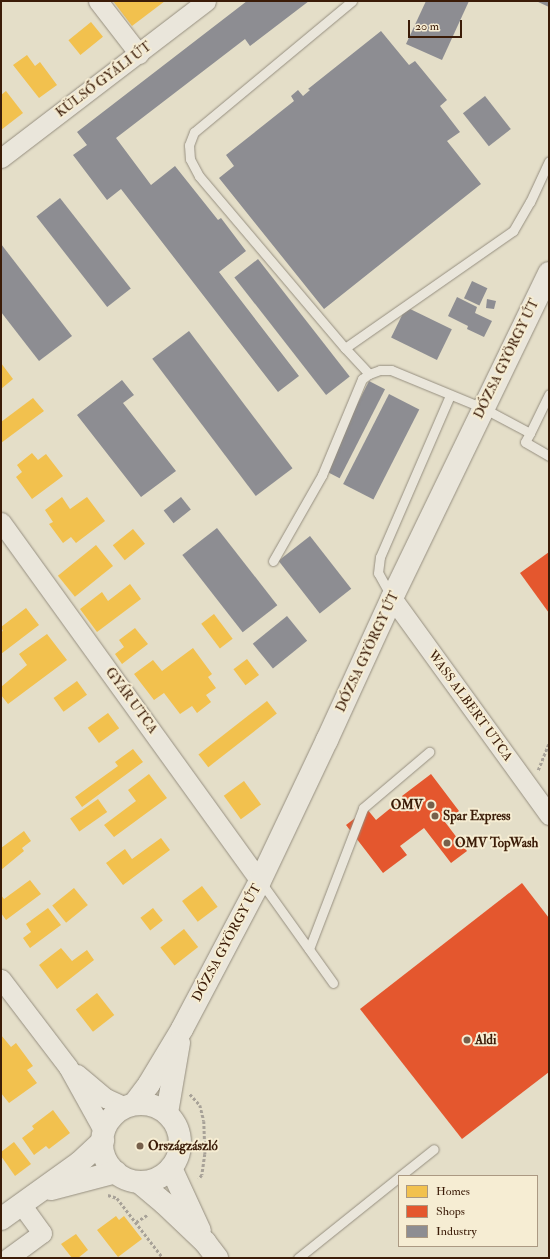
<!DOCTYPE html>
<html>
<head>
<meta charset="utf-8">
<style>
  body { margin:0 }
  #map { position:relative; width:550px; height:1259px; overflow:hidden; background:#e4dec8; font-family:"IM FELL Double Pica",serif }
  div>[style] { position:absolute }
  .homes>* { inset:0; background:#f2c14e; transform-origin:0 0 }
  .shops>* { inset:0; background:#e4572e }
  .industry>* { inset:0; background:#8d8d92; transform-origin:0 0 }
  .path>* { height:2.5px; margin-top:-1.25px; transform-origin:0; background:repeating-linear-gradient(90deg,#a8a298 0 3px,transparent 0 5px) }
  .roads { filter:drop-shadow(0 0 1px #968f80) drop-shadow(0 0 1px #968f80) }
  .service>* { height:9px; margin:-4.5px; padding:0 4.5px; transform-origin:4.5px; border-radius:4.5px; background:#eae6db }
  .minor>* { height:19px; margin:-9.5px; padding:0 9.5px; transform-origin:9.5px; border-radius:9.5px; background:#eae6db }
  .tertiary>* { height:22px; margin:-11px; padding:0 11px; transform-origin:11px; border-radius:11px; background:#eae6db }
  .secondary>* { height:22px; margin:-11px; padding:0 11px; transform-origin:11px; border-radius:11px; background:#eae6db }
  .secondary>.ring { margin:-11px; padding:0; box-sizing:content-box; background:none; border:22px solid #eae6db; border-radius:50% }
  .dots>* { width:11px; height:11px; translate:-50% -50%; box-sizing:border-box; border:2px solid #f6edd3; border-radius:50% }
  span { translate:-50% -50%; white-space:nowrap; text-align:center; line-height:1.15; -webkit-text-stroke:4px #f6edd3; paint-order:stroke }
  .street-label { font-size:13px; color:#3b1c08 }
  .poi-label { font-size:13px; color:#3b1c08; font-weight:700 }
  .right { translate:-100% -50%; text-align:right }
  .left { translate:0 -50%; text-align:left }
  .frame { position:absolute; inset:0; border:2px solid #3b1c08; pointer-events:none }
  .legend { position:absolute; left:398px; top:1175px; width:140px; height:72px; box-sizing:border-box; background:#f6edd3; border:1px solid #ab9982; margin:0; padding:5px 7px; list-style:none; font-size:12px; color:#3b1c08 }
  .legend li { display:flex; align-items:center; gap:8px; height:20px }
  .legend b { width:20px; border:1px solid #ab9982 }
  .scale { position:absolute; left:408px; top:20px; width:54px; height:18px; box-sizing:border-box; border:2px solid #3b1c08; border-top:0; padding-left:5px; font-size:12px; line-height:14px; white-space:nowrap; color:#3b1c08; -webkit-text-stroke:3px #f6edd3; paint-order:stroke }
</style>
</head>
<body>
<div id="map">
  <div class="homes">
    <div style="clip-path:polygon(113px 1px,165px 1px,132px 26px)"></div>
    <div style="left:91px;top:22px;width:19px;height:29px;rotate:51deg"></div>
    <div style="clip-path:polygon(27px 55px,35px 66px,40px 62px,57px 85px,39px 98px,13px 65px)"></div>
    <div style="clip-path:polygon(6px 91px,23px 113px,1px 130px,1px 95px)"></div>
    <div style="clip-path:polygon(1px 363px,13px 379px,1px 389px)"></div>
    <div style="clip-path:polygon(33px 398px,44px 411px,1px 443px,1px 422px)"></div>
    <div style="clip-path:polygon(32px 453px,38px 460px,46px 454px,63px 476px,32px 499px,16px 477px,22px 472px,17px 465px)"></div>
    <div style="clip-path:polygon(62px 497px,70px 509px,87px 497px,105px 521px,76px 543px,71px 537px,63px 543px,49px 524px,53px 522px,45px 510px)"></div>
    <div style="left:133px;top:529px;width:19px;height:26px;rotate:51deg"></div>
    <div style="left:96px;top:545px;width:27px;height:49px;rotate:51deg"></div>
    <div style="clip-path:polygon(130px 584px,141px 599px,97px 632px,80px 609px,102px 592px,108px 601px)"></div>
    <div style="clip-path:polygon(26px 608px,39px 625px,1px 654px,1px 632px,3px 631px,1px 627px)"></div>
    <div style="left:214px;top:614px;width:31px;height:16px;rotate:53deg"></div>
    <div style="clip-path:polygon(135px 628px,148px 644px,122px 664px,115px 654px,124px 647px,119px 640px)"></div>
    <div style="clip-path:polygon(47px 634px,67px 660px,8px 704px,1px 695px,1px 687px,27px 665px,19px 654px)"></div>
    <div style="clip-path:polygon(193px 648px,212px 674px,208px 677px,216px 688px,206px 695px,211px 702px,197px 713px,192px 706px,180px 714px,164px 693px,154px 700px,134px 674px,153px 660px,162px 671px)"></div>
    <div style="left:247px;top:659px;width:20px;height:17px;rotate:53deg"></div>
    <div style="left:77px;top:681px;width:17px;height:29px;rotate:54deg"></div>
    <div style="left:267px;top:701px;width:16px;height:87px;rotate:52deg"></div>
    <div style="left:108px;top:713px;width:19px;height:25px;rotate:54deg"></div>
    <div style="clip-path:polygon(133px 749px,143px 762px,82px 807px,75px 797px,118px 766px,115px 762px)"></div>
    <div style="clip-path:polygon(149px 774px,167px 798px,114px 837px,104px 825px,136px 801px,128px 790px)"></div>
    <div style="left:244px;top:781px;width:29px;height:25px;rotate:54deg"></div>
    <div style="left:98px;top:799px;width:16px;height:34px;rotate:55deg"></div>
    <div style="clip-path:polygon(24px 831px,31px 841px,22px 848px,24px 851px,1px 870px,1px 848px)"></div>
    <div style="clip-path:polygon(161px 838px,170px 850px,123px 885px,106px 863px,125px 849px,132px 859px)"></div>
    <div style="clip-path:polygon(30px 880px,41px 894px,6px 920px,1px 913px,1px 895px,4px 899px)"></div>
    <div style="left:202px;top:886px;width:26px;height:25px;rotate:53deg"></div>
    <div style="left:74px;top:888px;width:22px;height:28px;rotate:51deg"></div>
    <div style="clip-path:polygon(48px 908px,61px 925px,30px 948px,23px 938px,31px 932px,26px 924px)"></div>
    <div style="left:153px;top:908px;width:16px;height:16px;rotate:52deg"></div>
    <div style="left:184px;top:929px;width:23px;height:30px;rotate:52deg"></div>
    <div style="clip-path:polygon(61px 948px,72px 961px,87px 950px,94px 960px,57px 989px,39px 965px)"></div>
    <div style="left:97px;top:993px;width:28px;height:27px;rotate:52deg"></div>
    <div style="clip-path:polygon(1px 1035px,11px 1047px,16px 1043px,33px 1066px,27px 1070px,37px 1083px,9px 1103px,1px 1093px)"></div>
    <div style="clip-path:polygon(53px 1110px,70px 1133px,49px 1149px,46px 1146px,34px 1155px,22px 1138px,34px 1129px,32px 1126px)"></div>
    <div style="clip-path:polygon(14px 1142px,31px 1164px,15px 1176px,1px 1156px,1px 1152px)"></div>
    <div style="clip-path:polygon(116px 1216px,119px 1220px,124px 1216px,142px 1239px,118px 1257px,97px 1230px)"></div>
    <div style="clip-path:polygon(76px 1234px,88px 1250px,78px 1258px,72px 1258px,61px 1244px)"></div>
  </div>
  <div class="shops">
    <div style="clip-path:polygon(549px 552px,549px 613px,520px 573px)"></div>
    <div style="clip-path:polygon(431px 774px,459px 811px,445px 822px,467px 851px,451px 863px,424px 828px,400px 846px,407px 855px,383px 873px,346px 825px,367px 809px,376px 820px,403px 798px,402px 796px)"></div>
    <div style="clip-path:polygon(522px 883px,549px 918px,549px 1072px,462px 1139px,360px 1009px)"></div>
  </div>
  <div class="industry">
    <div style="clip-path:polygon(247px 1px,309px 1px,250px 46px,245px 39px,116px 138px,151px 185px,175px 166px,218px 220px,221px 218px,246px 251px,219px 272px,299px 376px,278px 392px,121px 189px,107px 200px,73px 155px,87px 145px,77px 132px)"></div>
    <div style="clip-path:polygon(426px 1px,469px 1px,442px 60px,406px 44px)"></div>
    <div style="clip-path:polygon(536px 1px,549px 1px,549px 7px)"></div>
    <div style="clip-path:polygon(381px 31px,409px 65px,415px 61px,447px 100px,440px 106px,460px 132px,447px 141px,481px 184px,324px 309px,219px 178px,234px 166px,226px 155px,294px 101px,291px 96px,298px 90px,303px 96px,310px 90px,308px 89px)"></div>
    <div style="left:485px;top:96px;width:42px;height:28px;rotate:52deg"></div>
    <div style="left:60px;top:198px;width:115px;height:30px;rotate:52deg"></div>
    <div style="clip-path:polygon(1px 244px,72px 336px,39px 361px,1px 312px)"></div>
    <div style="left:258px;top:259px;width:149px;height:30px;rotate:52deg"></div>
    <div style="left:472px;top:281px;width:17px;height:19px;rotate:25deg"></div>
    <div style="clip-path:polygon(457px 297px,477px 307px,475px 313px,492px 321px,484px 337px,467px 329px,468px 326px,448px 316px)"></div>
    <div style="clip-path:polygon(487px 299px,496px 301px,494px 309px,486px 308px)"></div>
    <div style="left:406px;top:307px;width:51px;height:34px;rotate:26deg"></div>
    <div style="left:189px;top:331px;width:172px;height:46px;rotate:53deg"></div>
    <div style="clip-path:polygon(122px 380px,134px 395px,123px 403px,176px 471px,141px 497px,77px 415px)"></div>
    <div style="left:369px;top:381px;width:18px;height:100px;rotate:27deg"></div>
    <div style="left:389px;top:394px;width:34px;height:101px;rotate:27deg"></div>
    <div style="left:181px;top:497px;width:16px;height:22px;rotate:52deg"></div>
    <div style="left:217px;top:528px;width:98px;height:44px;rotate:52deg"></div>
    <div style="left:310px;top:536px;width:67px;height:40px;rotate:52deg"></div>
    <div style="left:287px;top:616px;width:32px;height:44px;rotate:51deg"></div>
  </div>
  <div class="path">
    <div style="left:538px;top:770px;width:29px;rotate:-68deg"></div>
    <div style="left:190px;top:1094px;width:15px;rotate:48deg"></div>
    <div style="left:200px;top:1105px;width:16px;rotate:76deg"></div>
    <div style="left:204px;top:1121px;width:33px;rotate:88deg"></div>
    <div style="left:205px;top:1154px;width:21px;rotate:98deg"></div>
    <div style="left:202px;top:1175px;width:5px;rotate:127deg"></div>
    <div style="left:108px;top:1195px;width:9px;rotate:18deg"></div>
    <div style="left:117px;top:1198px;width:76px;rotate:52.5deg"></div>
    <div style="left:136px;top:1222px;width:13px;rotate:-32deg"></div>
  </div>
  <div class="roads">
    <div class="service">
      <div style="left:352px;top:1px;width:205px;rotate:140.3deg"></div>
      <div style="left:194px;top:132px;width:14px;rotate:111deg"></div>
      <div style="left:189px;top:145px;width:14px;rotate:86deg"></div>
      <div style="left:190px;top:159px;width:19px;rotate:62deg"></div>
      <div style="left:199px;top:176px;width:226px;rotate:49.7deg"></div>
      <div style="left:345px;top:348px;width:35px;rotate:47deg"></div>
      <div style="left:345px;top:348px;width:205px;rotate:-34.9deg"></div>
      <div style="left:513px;top:231px;width:34px;rotate:-60deg"></div>
      <div style="left:530px;top:202px;width:45px;rotate:-65.1deg"></div>
      <div style="left:530px;top:433px;width:10px;rotate:119deg"></div>
      <div style="left:525px;top:442px;width:28px;rotate:30deg"></div>
      <div style="left:273px;top:561px;width:99px;rotate:-60.3deg"></div>
      <div style="left:322px;top:475px;width:104px;rotate:-67.4deg"></div>
      <div style="left:362px;top:379px;width:9px;rotate:-36deg"></div>
      <div style="left:369px;top:374px;width:12px;rotate:-20deg"></div>
      <div style="left:380px;top:370px;width:11px"></div>
      <div style="left:391px;top:370px;width:100px;rotate:22.4deg"></div>
      <div style="left:483px;top:408px;width:53px;rotate:28deg"></div>
      <div style="left:530px;top:433px;width:43px;rotate:-64deg"></div>
      <div style="left:391px;top:596px;width:26px;rotate:-119deg"></div>
      <div style="left:378px;top:573px;width:16px;rotate:-83deg"></div>
      <div style="left:380px;top:557px;width:176px;rotate:-66.6deg"></div>
      <div style="left:261px;top:882px;width:124px;rotate:54.5deg"></div>
      <div style="left:309px;top:949px;width:151px;rotate:-69deg"></div>
      <div style="left:363px;top:808px;width:87px;rotate:-40.3deg"></div>
      <div style="left:400px;top:1176px;width:43px;rotate:-38.5deg"></div>
      <div style="left:298px;top:1258px;width:129px;rotate:-38.7deg"></div>
    </div>
    <div class="minor">
      <div style="left:98px;top:1px;width:67px;rotate:52.3deg"></div>
      <div style="left:1px;top:158px;width:258px;rotate:-37.4deg"></div>
      <div style="left:1px;top:522px;width:443px;rotate:54.2deg"></div>
      <div style="left:392px;top:598px;width:268px;rotate:54.1deg"></div>
      <div style="left:1px;top:979px;width:111px;rotate:52.7deg"></div>
      <div style="left:68px;top:1067px;width:74px;rotate:61deg"></div>
      <div style="left:77px;top:1074px;width:38px;rotate:40deg"></div>
      <div style="left:106px;top:1098px;width:21px;rotate:25deg"></div>
      <div style="left:8px;top:1258px;width:42px;rotate:-36.3deg"></div>
      <div style="left:42px;top:1233px;width:36px;rotate:-126deg"></div>
    </div>
    <div class="tertiary">
      <div style="left:171px;top:1168px;width:69px;rotate:65.3deg"></div>
      <div style="left:139px;top:1182px;width:33px;rotate:40deg"></div>
      <div style="left:164px;top:1203px;width:57px;rotate:43.6deg"></div>
      <div style="left:205px;top:1242px;width:20px;rotate:53deg"></div>
    </div>
    <div class="secondary">
      <div style="left:134px;top:1104px;width:25px;rotate:-53deg"></div>
      <div style="left:149px;top:1084px;width:64px;rotate:-59deg"></div>
      <div style="left:182px;top:1029px;width:167px;rotate:-62.2deg"></div>
      <div style="left:260px;top:881px;width:156px;rotate:-64.6deg"></div>
      <div style="left:327px;top:740px;width:156px;rotate:-65.4deg"></div>
      <div style="left:392px;top:598px;width:361px;rotate:-64.2deg"></div>
      <div class="ring" style="left:102px;top:1104px;width:56px;height:56px"></div>
      <div style="left:167px;top:1113px;width:71px;rotate:-80.3deg"></div>
      <div style="left:51px;top:1189px;width:67px;rotate:-14.7deg"></div>
      <div style="left:1px;top:1219px;width:96px;rotate:-35.7deg"></div>
      <div style="left:79px;top:1163px;width:33px;rotate:-43deg"></div>
    </div>
  </div>
  <div class="dots">
    <div style="left:431px;top:805px;background:#76604b"></div>
    <div style="left:435px;top:816px;background:#76604b"></div>
    <div style="left:447px;top:843px;background:#76604b"></div>
    <div style="left:467px;top:1040px;background:#76604b"></div>
    <div style="left:140px;top:1146px;background:#76604b"></div>
  </div>
  <div class="street-label">
    <span style="left:104px;top:80px;rotate:-37deg">KÜLSŐ GYÁLI ÚT</span>
    <span style="left:507px;top:359px;rotate:-64deg">DÓZSA GYÖRGY ÚT</span>
    <span style="left:368px;top:652px;rotate:-65deg">DÓZSA GYÖRGY ÚT</span>
    <span style="left:131px;top:701px;rotate:54deg">GYÁR UTCA</span>
    <span style="left:470px;top:706px;rotate:54deg">WASS ALBERT UTCA</span>
    <span style="left:227px;top:943px;rotate:-62deg">DÓZSA GYÖRGY ÚT</span>
  </div>
  <div class="poi-label">
    <span class="right" style="left:423px;top:805px">OMV</span>
    <span class="left" style="left:443px;top:816px">Spar Express</span>
    <span class="left" style="left:455px;top:843px">OMV TopWash</span>
    <span class="left" style="left:475px;top:1040px">Aldi</span>
    <span class="left" style="left:148px;top:1146px">Országzászló</span>
  </div>
  <div class="frame"></div>
  <ul class="legend">
  <li><b style="height:11px;background:#f2c14e"></b>Homes</li>
  <li><b style="height:11px;background:#e4572e"></b>Shops</li>
  <li><b style="height:11px;background:#8d8d92"></b>Industry</li>
  </ul>
  <div class="scale">20 m</div>
</div>
</body>
</html>
